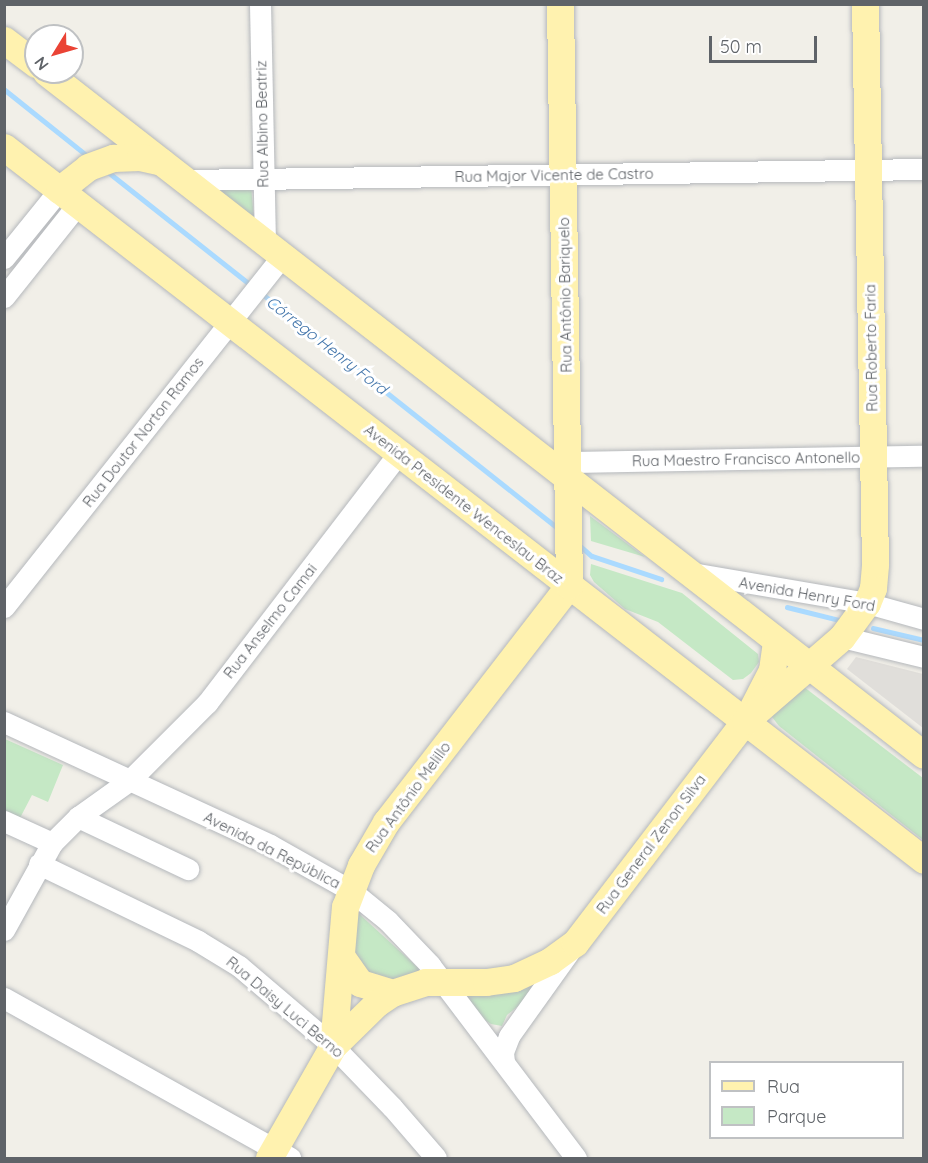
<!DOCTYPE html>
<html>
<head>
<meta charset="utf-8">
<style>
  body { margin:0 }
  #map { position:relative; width:928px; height:1163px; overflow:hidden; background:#f1efe8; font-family:Quicksand,sans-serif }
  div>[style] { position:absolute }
  .industrial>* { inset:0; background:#e0deda }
  .green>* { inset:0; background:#c5e8c5 }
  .stream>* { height:4.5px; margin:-2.25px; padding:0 2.25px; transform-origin:2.25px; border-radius:2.25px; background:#aadaff }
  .roads { filter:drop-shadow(0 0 2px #b5b8bc) drop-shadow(0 0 2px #b5b8bc) }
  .minor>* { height:21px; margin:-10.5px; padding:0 10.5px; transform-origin:10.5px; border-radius:10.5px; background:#fff }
  .major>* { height:27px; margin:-13.5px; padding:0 13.5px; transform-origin:13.5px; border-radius:13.5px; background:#fff2af }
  span { translate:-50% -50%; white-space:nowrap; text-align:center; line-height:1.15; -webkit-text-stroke:6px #fff; paint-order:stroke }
  .street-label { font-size:15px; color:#5f6368 }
  .water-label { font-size:16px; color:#4174aa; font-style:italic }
  .frame { position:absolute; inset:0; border:6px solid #5f6368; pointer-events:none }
  .legend { position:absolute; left:709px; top:1061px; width:195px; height:78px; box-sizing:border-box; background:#fff; border:2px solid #bfc1c3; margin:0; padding:8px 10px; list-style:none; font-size:18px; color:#5f6368 }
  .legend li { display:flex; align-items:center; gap:12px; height:30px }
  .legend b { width:30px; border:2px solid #bfc1c3 }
  .north { position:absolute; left:24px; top:24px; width:60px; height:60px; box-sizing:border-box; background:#fff; border:2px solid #bfc1c3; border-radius:50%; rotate:233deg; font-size:16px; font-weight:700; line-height:24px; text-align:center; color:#5f6368 }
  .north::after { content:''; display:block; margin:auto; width:21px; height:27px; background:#ea4335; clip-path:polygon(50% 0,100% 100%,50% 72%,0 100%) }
  .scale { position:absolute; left:709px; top:36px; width:108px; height:27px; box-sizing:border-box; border:3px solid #5f6368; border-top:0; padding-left:8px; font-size:18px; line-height:21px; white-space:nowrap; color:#5f6368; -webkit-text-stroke:4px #fff; paint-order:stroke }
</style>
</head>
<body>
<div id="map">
  <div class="industrial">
    <div style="clip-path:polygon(856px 657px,923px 674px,923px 728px,847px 669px)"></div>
  </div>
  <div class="green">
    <div style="clip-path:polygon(251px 185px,254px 220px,213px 188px)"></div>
    <div style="clip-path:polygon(590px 516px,645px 557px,591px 541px)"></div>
    <div style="clip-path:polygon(591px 564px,682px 593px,758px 654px,759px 662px,751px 673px,743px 679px,733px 680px,658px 622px,625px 609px,594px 582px,590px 575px)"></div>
    <div style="clip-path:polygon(804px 687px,923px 778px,923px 840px,779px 726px,772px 717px,772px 711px)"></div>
    <div style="clip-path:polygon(5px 739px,63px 765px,48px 802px,32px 795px,20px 818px,5px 811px)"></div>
    <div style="clip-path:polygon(356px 911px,427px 976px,392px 983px,353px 965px)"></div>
    <div style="clip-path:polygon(544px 980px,532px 995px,507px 1015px,502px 1026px,491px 1024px,485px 1020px,463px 991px,504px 993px,523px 989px)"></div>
  </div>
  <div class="stream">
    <div style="left:4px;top:89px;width:109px;rotate:38.7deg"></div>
    <div style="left:107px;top:171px;width:184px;rotate:38.4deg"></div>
    <div style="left:260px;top:292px;width:382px;rotate:38.4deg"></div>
    <div style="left:578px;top:544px;width:18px;rotate:41deg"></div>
    <div style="left:592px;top:556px;width:73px;rotate:18.4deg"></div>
    <div style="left:787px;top:607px;width:54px;rotate:14deg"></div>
    <div style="left:873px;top:628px;width:52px;rotate:13.2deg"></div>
  </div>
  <div class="roads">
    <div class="minor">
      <div style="left:260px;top:4px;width:239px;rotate:88.8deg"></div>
      <div style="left:185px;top:180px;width:739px;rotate:-0.85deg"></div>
      <div style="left:4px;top:258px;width:87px;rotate:-51deg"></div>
      <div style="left:4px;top:297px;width:119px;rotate:-51.5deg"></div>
      <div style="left:568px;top:462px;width:356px;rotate:-1deg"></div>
      <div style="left:692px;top:573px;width:178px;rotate:9.7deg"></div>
      <div style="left:867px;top:603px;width:59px;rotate:15.7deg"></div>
      <div style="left:4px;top:607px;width:448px;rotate:-51.6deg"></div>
      <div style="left:842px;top:637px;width:84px;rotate:13.7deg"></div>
      <div style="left:4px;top:722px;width:293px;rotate:24.8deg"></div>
      <div style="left:270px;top:845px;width:92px;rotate:29.4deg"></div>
      <div style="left:350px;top:890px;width:49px;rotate:39.2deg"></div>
      <div style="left:388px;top:921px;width:61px;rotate:46.3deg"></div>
      <div style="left:430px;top:965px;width:242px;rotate:52.9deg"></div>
      <div style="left:78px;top:817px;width:122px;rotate:25.3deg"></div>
      <div style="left:4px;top:821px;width:53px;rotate:24.6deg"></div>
      <div style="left:39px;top:864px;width:177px;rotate:25.8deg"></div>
      <div style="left:198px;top:941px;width:48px;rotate:31.4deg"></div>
      <div style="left:239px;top:966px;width:123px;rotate:40.4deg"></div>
      <div style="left:333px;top:1046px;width:85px;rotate:46deg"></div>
      <div style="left:392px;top:1107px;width:67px;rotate:49.2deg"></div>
      <div style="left:4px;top:930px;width:99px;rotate:-61.1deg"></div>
      <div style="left:52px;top:843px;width:37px;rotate:-45deg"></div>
      <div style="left:78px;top:817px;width:64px;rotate:-35.4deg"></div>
      <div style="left:130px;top:780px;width:109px;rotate:-45deg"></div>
      <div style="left:207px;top:703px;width:315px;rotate:-52.5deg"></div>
      <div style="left:4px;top:998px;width:328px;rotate:29.2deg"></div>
      <div style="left:504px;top:1062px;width:10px;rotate:-96deg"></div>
      <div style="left:503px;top:1052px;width:17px;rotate:-69deg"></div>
      <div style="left:509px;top:1036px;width:103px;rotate:-54.5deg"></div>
    </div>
    <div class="major">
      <div style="left:4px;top:40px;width:40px;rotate:37deg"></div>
      <div style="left:46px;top:72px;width:1112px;rotate:37.88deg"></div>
      <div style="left:4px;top:147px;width:1164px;rotate:37.78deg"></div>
      <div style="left:59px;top:190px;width:37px;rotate:-38deg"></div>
      <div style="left:88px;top:167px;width:27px;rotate:-20deg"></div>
      <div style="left:113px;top:158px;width:27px;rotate:-2deg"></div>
      <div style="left:140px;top:157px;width:22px;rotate:13deg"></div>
      <div style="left:753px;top:707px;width:42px;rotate:-62.8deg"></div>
      <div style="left:772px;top:670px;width:29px;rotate:-82deg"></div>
      <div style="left:341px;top:956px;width:33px;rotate:55deg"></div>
      <div style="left:360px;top:983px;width:34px;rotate:17deg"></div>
      <div style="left:333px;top:1046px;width:140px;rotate:-85.1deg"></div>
      <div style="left:345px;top:907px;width:45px;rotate:-69.1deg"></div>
      <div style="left:361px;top:865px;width:50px;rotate:-59.8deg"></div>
      <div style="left:386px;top:822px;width:299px;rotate:-52.3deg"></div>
      <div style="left:569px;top:585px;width:581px;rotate:-90.89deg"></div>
      <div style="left:269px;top:1158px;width:129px;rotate:-60.3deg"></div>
      <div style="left:333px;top:1046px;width:62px;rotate:-44.3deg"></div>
      <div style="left:377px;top:1003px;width:18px;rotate:-34deg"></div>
      <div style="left:392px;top:993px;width:35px;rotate:-18deg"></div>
      <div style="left:425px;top:982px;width:61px"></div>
      <div style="left:486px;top:982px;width:28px;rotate:-8deg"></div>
      <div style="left:514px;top:978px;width:40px;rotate:-25deg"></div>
      <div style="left:550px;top:961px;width:31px;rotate:-36deg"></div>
      <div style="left:575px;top:943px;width:280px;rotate:-52.6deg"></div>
      <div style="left:745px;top:721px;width:128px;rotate:-40.9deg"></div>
      <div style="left:842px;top:637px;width:42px;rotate:-53.7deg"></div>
      <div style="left:867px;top:603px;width:16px;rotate:-68deg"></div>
      <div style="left:873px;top:588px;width:24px;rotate:-85deg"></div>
      <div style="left:875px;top:564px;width:560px;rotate:-91.02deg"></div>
    </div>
  </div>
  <div class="street-label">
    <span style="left:262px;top:124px;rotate:-91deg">Rua Albino Beatriz</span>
    <span style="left:554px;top:175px;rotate:-1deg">Rua Major Vicente de Castro</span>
    <span style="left:565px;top:295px;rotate:-91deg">Rua Antônio Bariquelo</span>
    <span style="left:871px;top:348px;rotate:-91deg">Rua Roberto Faria</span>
    <span style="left:143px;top:432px;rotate:-52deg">Rua Doutor Norton Ramos</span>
    <span style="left:746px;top:459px;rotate:-1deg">Rua Maestro Francisco Antonello</span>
    <span style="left:464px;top:504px;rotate:38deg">Avenida Presidente Wenceslau Braz</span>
    <span style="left:807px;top:594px;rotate:10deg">Avenida Henry Ford</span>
    <span style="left:270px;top:621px;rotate:-52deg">Rua Anselmo Camai</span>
    <span style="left:408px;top:797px;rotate:-54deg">Rua Antônio Melillo</span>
    <span style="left:651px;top:844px;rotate:-53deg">Rua General Zenon Silva</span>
    <span style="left:272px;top:850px;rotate:27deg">Avenida da República</span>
    <span style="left:285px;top:1007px;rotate:40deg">Rua Daisy Luci Berno</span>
  </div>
  <div class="water-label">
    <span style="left:327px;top:345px;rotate:38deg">Córrego Henry Ford</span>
  </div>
  <div class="frame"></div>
  <ul class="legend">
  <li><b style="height:8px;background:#fff2af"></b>Rua</li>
  <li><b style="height:16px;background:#c5e8c5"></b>Parque</li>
  </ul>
  <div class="north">N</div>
  <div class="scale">50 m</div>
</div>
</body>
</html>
